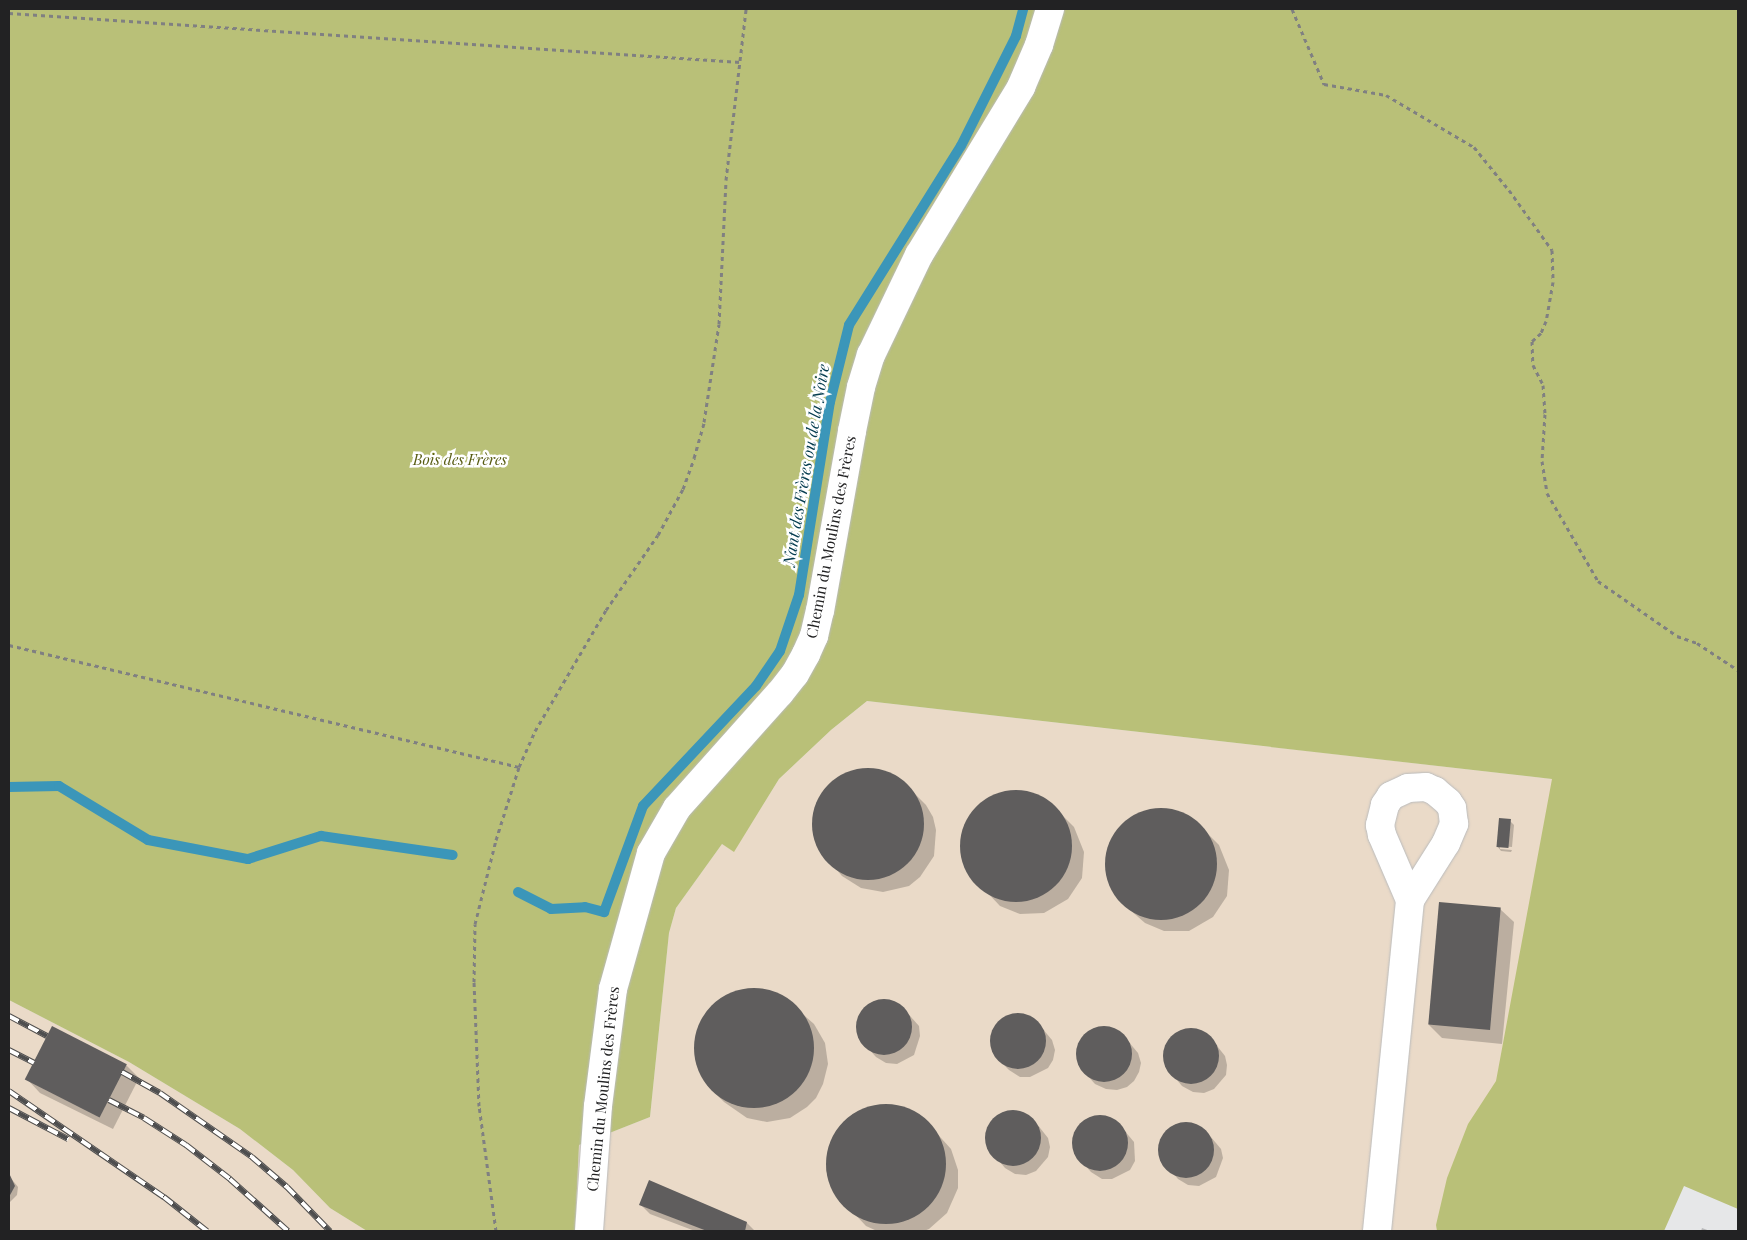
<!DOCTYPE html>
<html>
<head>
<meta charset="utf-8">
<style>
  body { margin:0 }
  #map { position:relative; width:1747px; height:1240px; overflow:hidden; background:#e6e7e8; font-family:"Playfair Display",serif }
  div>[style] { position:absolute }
  .industrial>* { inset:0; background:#eadac8 }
  .green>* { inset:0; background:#b9c078 }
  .shadow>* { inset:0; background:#0003 }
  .stream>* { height:10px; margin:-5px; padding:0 5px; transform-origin:5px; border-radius:5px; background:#3b96b9 }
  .building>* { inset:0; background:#5f5d5d; transform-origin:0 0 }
  .round { border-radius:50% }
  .path>* { height:3px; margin-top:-1.5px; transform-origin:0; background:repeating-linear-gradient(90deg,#808081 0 4px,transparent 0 8px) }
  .roads { filter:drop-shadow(0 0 1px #babbbc) drop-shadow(0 0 1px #babbbc) }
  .minor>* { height:28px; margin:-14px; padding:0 14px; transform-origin:14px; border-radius:14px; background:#fff }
  .rail>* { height:5.5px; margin-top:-2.75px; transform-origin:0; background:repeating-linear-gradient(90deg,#fff 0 11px,#4e4e4f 0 22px); box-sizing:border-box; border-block:1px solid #4e4e4f }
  span { translate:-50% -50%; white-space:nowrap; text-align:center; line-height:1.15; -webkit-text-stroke:5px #fff; paint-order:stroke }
  .park-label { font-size:15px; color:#575b11; font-style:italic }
  .street-label { font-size:15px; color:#222223 }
  .water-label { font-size:16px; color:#053c4f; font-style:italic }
  .frame { position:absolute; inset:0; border:10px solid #222223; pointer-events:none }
</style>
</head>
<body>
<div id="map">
  <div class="industrial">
    <div style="clip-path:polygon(867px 701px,1553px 779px,1647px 1231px,575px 1231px,579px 1145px,650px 1117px,669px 933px,676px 908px,722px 844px,734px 851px,779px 779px,831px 730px)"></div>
    <div style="clip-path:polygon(9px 1000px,129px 1062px,240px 1129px,293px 1170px,330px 1208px,367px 1231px,9px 1231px)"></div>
  </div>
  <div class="green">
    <div style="clip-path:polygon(9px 9px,1738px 9px,1738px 1209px,1684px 1186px,1664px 1231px,1437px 1231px,1436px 1225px,1447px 1178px,1468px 1124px,1496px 1081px,1552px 779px,867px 701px,831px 730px,779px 779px,734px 852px,722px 844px,676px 908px,669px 933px,650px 1117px,579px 1145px,575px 1231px,367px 1231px,330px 1208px,293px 1170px,240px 1129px,129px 1062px,9px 1000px)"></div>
  </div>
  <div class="shadow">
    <div style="clip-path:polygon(865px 769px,889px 773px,901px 780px,926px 805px,933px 817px,936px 830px,934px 856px,920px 877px,909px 886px,883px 892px,861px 888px,842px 876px,819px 849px,813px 827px,817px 802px,831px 783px,851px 772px)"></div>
    <div style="clip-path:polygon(1013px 791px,1025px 792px,1049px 802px,1074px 827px,1084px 852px,1082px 878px,1068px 899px,1044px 913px,1020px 914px,1000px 906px,967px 871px,963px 860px,962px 835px,971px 815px,987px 799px)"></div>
    <div style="clip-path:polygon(1158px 809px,1170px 810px,1194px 820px,1219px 845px,1229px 870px,1227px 896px,1213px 917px,1189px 931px,1164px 931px,1145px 923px,1121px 902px,1112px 889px,1106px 867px,1107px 853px,1115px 833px,1132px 817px)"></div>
    <div style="clip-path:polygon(1510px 821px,1514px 825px,1512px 847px,1500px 846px,1500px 849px,1512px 850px,1511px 852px,1501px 851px,1497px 846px)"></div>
    <div style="clip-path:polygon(1500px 909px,1514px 922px,1502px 1044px,1442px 1038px,1429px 1025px)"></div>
    <div style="clip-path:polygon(760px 989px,782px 996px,814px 1024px,825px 1043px,828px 1064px,823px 1084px,816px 1098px,807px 1107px,790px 1118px,767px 1122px,747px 1118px,724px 1102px,710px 1088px,697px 1066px,695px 1041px,702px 1019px,722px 998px,733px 993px)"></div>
    <div style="clip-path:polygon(882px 1000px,892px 1001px,903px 1008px,919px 1026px,920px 1036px,914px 1055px,897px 1064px,886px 1063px,876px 1057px,859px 1038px,857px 1030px,859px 1017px,865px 1008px)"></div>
    <div style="clip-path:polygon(1016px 1014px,1026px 1015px,1037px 1022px,1052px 1040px,1055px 1050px,1053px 1060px,1048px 1068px,1030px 1077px,1020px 1077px,1009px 1070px,1000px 1061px,991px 1043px,993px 1030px,999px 1022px,1007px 1016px)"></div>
    <div style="clip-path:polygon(1102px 1027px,1112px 1028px,1123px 1035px,1138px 1053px,1141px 1063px,1139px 1072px,1134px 1081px,1127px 1087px,1117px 1090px,1106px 1089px,1095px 1084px,1086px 1074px,1077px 1056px,1079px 1043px,1085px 1034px)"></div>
    <div style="clip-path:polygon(1189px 1029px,1199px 1031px,1210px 1037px,1225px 1056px,1227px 1065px,1226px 1075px,1214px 1089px,1204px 1093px,1193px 1092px,1182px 1086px,1166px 1067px,1164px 1059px,1166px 1046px,1172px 1037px)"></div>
    <div style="clip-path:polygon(126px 1065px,139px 1078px,113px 1129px,40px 1093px,27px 1079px)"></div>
    <div style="clip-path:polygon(879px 1105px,903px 1107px,922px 1117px,951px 1149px,958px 1170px,958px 1188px,947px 1213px,929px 1229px,924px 1231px,877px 1231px,866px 1226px,833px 1191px,826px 1170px,829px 1146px,841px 1125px,853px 1114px)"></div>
    <div style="clip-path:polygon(1011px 1111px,1021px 1112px,1033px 1119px,1048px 1138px,1050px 1147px,1048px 1157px,1036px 1171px,1026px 1175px,1015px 1174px,1005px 1168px,989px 1149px,986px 1141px,988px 1128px,994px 1119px,1002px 1113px)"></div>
    <div style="clip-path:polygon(1098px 1116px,1108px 1117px,1119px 1124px,1134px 1142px,1135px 1161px,1130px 1170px,1112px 1179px,1102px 1179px,1091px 1172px,1075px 1154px,1073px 1146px,1075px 1133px,1081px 1124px,1089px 1118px)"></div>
    <div style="clip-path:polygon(1184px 1123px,1194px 1124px,1205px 1130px,1221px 1149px,1223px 1158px,1216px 1177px,1199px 1186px,1188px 1185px,1178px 1179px,1162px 1160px,1159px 1152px,1161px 1139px,1167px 1130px,1175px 1125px)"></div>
    <div style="clip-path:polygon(9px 1176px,18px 1187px,17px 1195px,9px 1203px)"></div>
    <div style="clip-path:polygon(641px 1205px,747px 1223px,755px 1231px,695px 1231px,650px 1214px)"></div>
    <div style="clip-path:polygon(1702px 1228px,1710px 1231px,1701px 1231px)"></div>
  </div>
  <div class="stream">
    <div style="left:9px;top:787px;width:50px;rotate:-1.1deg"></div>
    <div style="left:59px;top:786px;width:104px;rotate:31.2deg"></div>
    <div style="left:148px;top:840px;width:102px;rotate:10.8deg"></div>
    <div style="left:248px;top:859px;width:77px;rotate:-17.5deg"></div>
    <div style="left:321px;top:836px;width:133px;rotate:8.2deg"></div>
    <div style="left:518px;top:892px;width:37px;rotate:27deg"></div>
    <div style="left:551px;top:909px;width:34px;rotate:-3deg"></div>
    <div style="left:585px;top:907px;width:20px;rotate:15deg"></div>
    <div style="left:604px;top:912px;width:113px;rotate:-69.8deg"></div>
    <div style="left:643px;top:806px;width:165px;rotate:-46.7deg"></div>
    <div style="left:756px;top:686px;width:42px;rotate:-55.6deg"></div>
    <div style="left:780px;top:651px;width:59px;rotate:-71.3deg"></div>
    <div style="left:799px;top:595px;width:195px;rotate:-80.9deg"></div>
    <div style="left:830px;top:402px;width:79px;rotate:-76.1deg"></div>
    <div style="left:849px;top:325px;width:211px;rotate:-58deg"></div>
    <div style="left:961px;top:146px;width:123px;rotate:-63.4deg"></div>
    <div style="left:1016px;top:36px;width:28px;rotate:-75deg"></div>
  </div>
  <div class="building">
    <div class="round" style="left:812px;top:768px;width:112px;height:112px"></div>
    <div class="round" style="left:960px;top:790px;width:112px;height:112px"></div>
    <div class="round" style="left:1105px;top:808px;width:112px;height:112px"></div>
    <div style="left:1499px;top:818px;width:12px;height:29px;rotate:5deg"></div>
    <div style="left:1439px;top:902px;width:62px;height:123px;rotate:5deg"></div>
    <div class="round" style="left:694px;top:988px;width:120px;height:120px"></div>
    <div class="round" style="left:856px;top:999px;width:56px;height:56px"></div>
    <div class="round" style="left:990px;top:1013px;width:56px;height:56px"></div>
    <div style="left:52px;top:1026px;width:84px;height:60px;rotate:27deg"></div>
    <div class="round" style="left:1076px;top:1026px;width:56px;height:56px"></div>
    <div class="round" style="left:1163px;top:1028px;width:56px;height:56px"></div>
    <div class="round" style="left:826px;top:1104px;width:120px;height:120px"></div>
    <div class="round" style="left:985px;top:1110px;width:56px;height:56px"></div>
    <div class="round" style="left:1072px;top:1115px;width:56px;height:56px"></div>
    <div class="round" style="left:1158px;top:1122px;width:56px;height:56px"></div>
    <div style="clip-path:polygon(9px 1173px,15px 1186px,9px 1197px)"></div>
    <div style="clip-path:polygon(649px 1180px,747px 1222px,745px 1231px,707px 1231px,639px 1205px)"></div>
  </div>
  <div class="path">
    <div style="left:1292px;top:9px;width:82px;rotate:66.9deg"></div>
    <div style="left:1324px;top:84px;width:63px;rotate:10.1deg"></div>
    <div style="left:1386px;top:95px;width:102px;rotate:30.6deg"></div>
    <div style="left:1474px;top:147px;width:55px;rotate:50.9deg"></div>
    <div style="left:1509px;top:190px;width:74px;rotate:54.4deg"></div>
    <div style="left:1552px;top:250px;width:32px;rotate:88deg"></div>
    <div style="left:1553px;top:282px;width:40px;rotate:100deg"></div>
    <div style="left:1546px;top:321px;width:13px;rotate:113deg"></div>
    <div style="left:1541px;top:333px;width:12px;rotate:138deg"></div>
    <div style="left:1532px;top:341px;width:24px;rotate:88deg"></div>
    <div style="left:1533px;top:365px;width:22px;rotate:63deg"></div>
    <div style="left:1543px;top:385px;width:29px;rotate:86deg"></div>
    <div style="left:1545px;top:414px;width:47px;rotate:93.7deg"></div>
    <div style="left:1542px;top:461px;width:32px;rotate:81deg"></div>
    <div style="left:1547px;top:493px;width:102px;rotate:59.9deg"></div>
    <div style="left:1598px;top:581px;width:96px;rotate:34.8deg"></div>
    <div style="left:1677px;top:636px;width:21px;rotate:19deg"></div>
    <div style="left:1697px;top:643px;width:49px;rotate:33.4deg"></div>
    <div style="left:9px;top:13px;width:733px;rotate:3.83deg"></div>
    <div style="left:9px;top:645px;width:524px;rotate:13.45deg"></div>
    <div style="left:496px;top:1231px;width:126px;rotate:-97.7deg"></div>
    <div style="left:479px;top:1106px;width:124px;rotate:-92.3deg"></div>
    <div style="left:474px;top:982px;width:58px;rotate:-89deg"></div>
    <div style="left:475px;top:924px;width:87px;rotate:-76deg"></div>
    <div style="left:496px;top:840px;width:77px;rotate:-72.5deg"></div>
    <div style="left:519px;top:767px;width:39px;rotate:-66deg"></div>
    <div style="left:535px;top:731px;width:140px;rotate:-59.6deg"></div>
    <div style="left:606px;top:610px;width:91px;rotate:-55.3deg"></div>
    <div style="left:658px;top:535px;width:52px;rotate:-61.5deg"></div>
    <div style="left:683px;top:489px;width:33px;rotate:-70deg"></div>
    <div style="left:694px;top:458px;width:37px;rotate:-74deg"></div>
    <div style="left:704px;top:422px;width:99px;rotate:-81.3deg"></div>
    <div style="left:719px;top:324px;width:144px;rotate:-87.2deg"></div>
    <div style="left:726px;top:180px;width:172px;rotate:-83.3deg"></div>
  </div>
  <div class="roads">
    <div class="minor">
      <div style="left:589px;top:1231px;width:125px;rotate:-85.9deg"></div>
      <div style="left:598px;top:1106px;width:118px;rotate:-82.7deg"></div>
      <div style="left:613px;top:989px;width:141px;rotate:-74.4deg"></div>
      <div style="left:651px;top:853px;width:52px;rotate:-60deg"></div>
      <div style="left:677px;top:808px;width:154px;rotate:-48.2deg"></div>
      <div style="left:780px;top:693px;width:24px;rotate:-52deg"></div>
      <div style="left:795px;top:674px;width:23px;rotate:-61deg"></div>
      <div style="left:806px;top:654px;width:20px;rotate:-66deg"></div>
      <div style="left:814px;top:636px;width:26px;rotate:-77deg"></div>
      <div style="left:820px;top:611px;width:183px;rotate:-79.9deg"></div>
      <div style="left:852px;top:431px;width:45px;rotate:-78.4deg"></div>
      <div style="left:861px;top:387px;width:34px;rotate:-73deg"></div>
      <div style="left:871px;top:355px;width:111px;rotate:-64.4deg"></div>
      <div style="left:919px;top:255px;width:197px;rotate:-58.7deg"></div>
      <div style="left:1021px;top:87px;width:46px;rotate:-66.8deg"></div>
      <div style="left:1039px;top:45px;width:38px;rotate:-73deg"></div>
      <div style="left:1377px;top:1231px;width:333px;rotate:-84.3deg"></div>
      <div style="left:1410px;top:900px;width:67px;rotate:-57.7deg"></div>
      <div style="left:1446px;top:843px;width:21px;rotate:-67deg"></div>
      <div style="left:1454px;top:824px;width:16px;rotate:-97deg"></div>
      <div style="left:1452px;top:808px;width:7px;rotate:-124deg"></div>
      <div style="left:1448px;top:802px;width:17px;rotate:-140deg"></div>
      <div style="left:1435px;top:791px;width:10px;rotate:-156deg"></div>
      <div style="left:1426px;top:787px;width:18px;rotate:177deg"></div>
      <div style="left:1408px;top:788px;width:19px;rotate:155deg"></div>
      <div style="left:1391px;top:796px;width:11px;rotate:124deg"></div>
      <div style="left:1385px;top:805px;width:21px;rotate:104deg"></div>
      <div style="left:1380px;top:825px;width:10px;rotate:79deg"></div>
      <div style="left:1382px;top:835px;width:71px;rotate:66.7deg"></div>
    </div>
  </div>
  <div class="rail">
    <div style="left:9px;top:1016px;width:43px;rotate:27.8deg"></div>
    <div style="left:9px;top:1050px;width:28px;rotate:27deg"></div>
    <div style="left:122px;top:1072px;width:43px;rotate:28.9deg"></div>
    <div style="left:160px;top:1093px;width:112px;rotate:34.8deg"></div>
    <div style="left:252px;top:1157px;width:46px;rotate:40.6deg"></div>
    <div style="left:287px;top:1187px;width:62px;rotate:45.7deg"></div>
    <div style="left:9px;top:1091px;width:188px;rotate:34.4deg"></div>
    <div style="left:164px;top:1197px;width:55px;rotate:38.3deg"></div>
    <div style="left:109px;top:1100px;width:39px;rotate:27deg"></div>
    <div style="left:144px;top:1118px;width:50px;rotate:32.7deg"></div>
    <div style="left:186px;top:1145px;width:56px;rotate:37.7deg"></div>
    <div style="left:230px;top:1179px;width:78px;rotate:41.9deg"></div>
    <div style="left:9px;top:1108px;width:67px;rotate:27.7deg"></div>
  </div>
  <div class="park-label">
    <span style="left:460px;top:460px">Bois des Frères</span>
  </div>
  <div class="street-label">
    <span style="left:831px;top:537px;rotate:-79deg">Chemin du Moulins des Frères</span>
    <span style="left:603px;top:1089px;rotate:-84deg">Chemin du Moulins des Frères</span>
  </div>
  <div class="water-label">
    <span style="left:806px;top:465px;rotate:-80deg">Nant des Frères ou de la Noire</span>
  </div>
  <div class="frame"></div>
</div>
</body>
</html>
